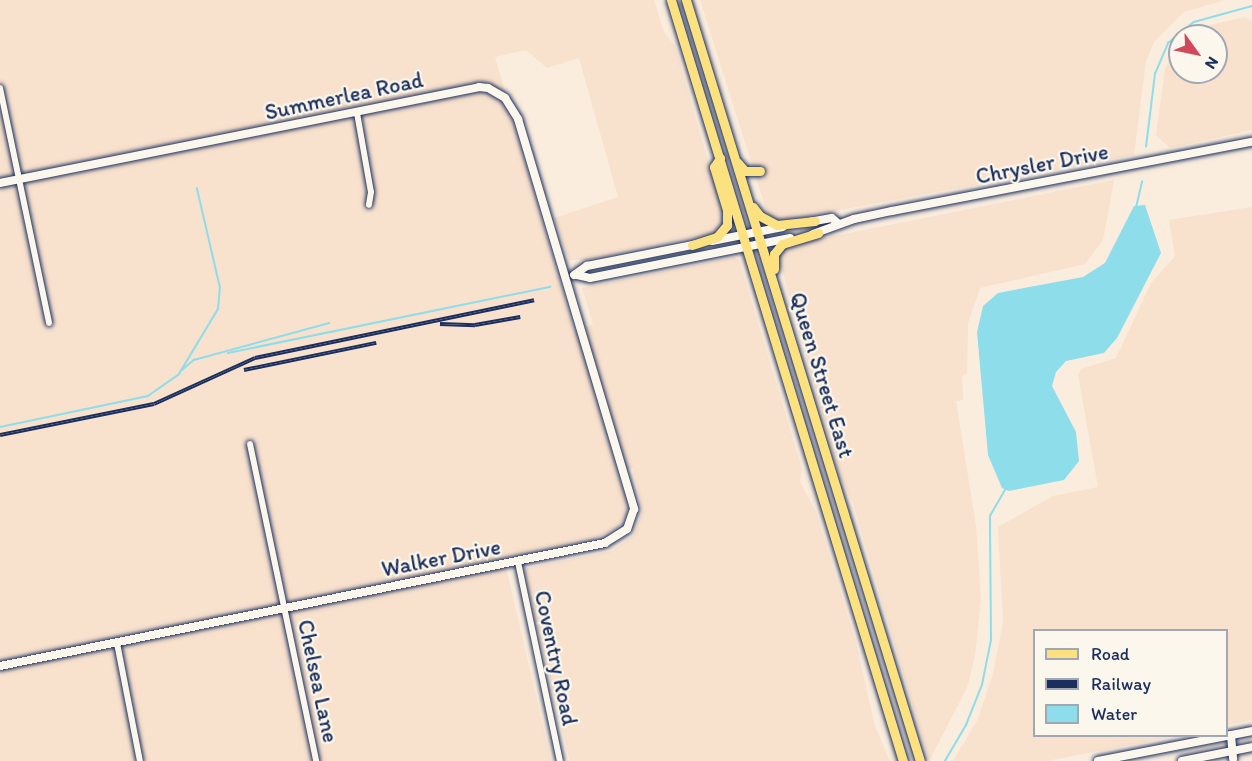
<!DOCTYPE html>
<html>
<head>
<meta charset="utf-8">
<style>
  body { margin:0 }
  #map { position:relative; width:1252px; height:761px; overflow:hidden; background:#faedde; font-family:Itim,sans-serif }
  div>[style] { position:absolute }
  .built>* { inset:0; background:#f8e1cd }
  .water>* { inset:0; background:#8dddeb }
  .stream>* { height:1.5px; margin:-0.75px; padding:0 0.75px; transform-origin:0.75px; border-radius:0.75px; background:#8dddeb }
  .roads { filter:drop-shadow(0 0 2px #1b2f5e) drop-shadow(0 0 2px #1b2f5e) }
  .minor>* { height:6px; margin:-3px; padding:0 3px; transform-origin:3px; border-radius:3px; background:#fbf7ec }
  .tertiary>* { height:8px; margin:-4px; padding:0 4px; transform-origin:4px; border-radius:4px; background:#fbf7ec }
  .secondary>* { height:8px; margin:-4px; padding:0 4px; transform-origin:4px; border-radius:4px; background:#fbf7ec }
  .primary>* { height:9px; margin:-4.5px; padding:0 4.5px; transform-origin:4.5px; border-radius:4.5px; background:#fbe180 }
  .rail>* { height:4px; margin-top:-2px; transform-origin:0; background:repeating-linear-gradient(90deg,#fbf7ec 0 4.5px,#1b2f5e 0 9px); box-sizing:border-box; border-block:2px solid #1b2f5e }
  span { translate:-50% -50%; white-space:nowrap; text-align:center; line-height:1.15; -webkit-text-stroke:4.5px #fbf7ec; paint-order:stroke }
  .street-label { font-size:22px; color:#1b2f5e }
  .legend { position:absolute; left:1033px; top:629px; width:195px; height:108px; box-sizing:border-box; background:#fbf7ec; border:2px solid #a1a7b3; margin:0; padding:8px 10px; list-style:none; font-size:18px; color:#1b2f5e }
  .legend li { display:flex; align-items:center; gap:12px; height:30px }
  .legend b { width:30px; border:2px solid #a1a7b3 }
  .north { position:absolute; left:1168px; top:24px; width:60px; height:60px; box-sizing:border-box; background:#fbf7ec; border:2px solid #a1a7b3; border-radius:50%; rotate:123deg; font-size:16px; font-weight:700; line-height:24px; text-align:center; color:#1b2f5e }
  .north::after { content:''; display:block; margin:auto; width:21px; height:27px; background:#d1495b; clip-path:polygon(50% 0,100% 100%,50% 72%,0 100%) }
</style>
</head>
<body>
<div id="map">
  <div class="built">
    <div style="clip-path:polygon(0 0,654px 0,664px 32px,675px 46px,723px 214px,722px 225px,712px 234px,586px 260px,569px 260px,554px 218px,618px 197px,579px 58px,547px 68px,526px 50px,495px 57px,574px 331px,593px 324px,582px 288px,734px 257px,739px 260px,802px 469px,800px 482px,815px 509px,856px 643px,875px 726px,890px 761px,570px 761px,523px 569px,612px 551px,634px 535px,642px 510px,633px 468px,620px 471px,628px 497px,626px 515px,617px 528px,588px 542px,504px 558px,551px 761px,0 761px)"></div>
    <div style="clip-path:polygon(700px 0,1225px 0,1184px 12px,1154px 42px,1146px 61px,1134px 155px,781px 221px,768px 216px)"></div>
    <div style="clip-path:polygon(1245px 17px,1252px 22px,1252px 130px,1170px 148px,1156px 135px,1165px 69px,1173px 52px,1180px 44px,1180px 72px,1216px 72px,1216px 36px,1188px 36px,1210px 25px)"></div>
    <div style="clip-path:polygon(1114px 180px,1103px 240px,1085px 264px,980px 288px,968px 323px,967px 374px,962px 376px,963px 400px,956px 401px,976px 526px,981px 598px,975px 656px,967px 688px,929px 761px,853px 503px,839px 474px,778px 255px,789px 245px)"></div>
    <div style="clip-path:polygon(1252px 207px,1252px 720px,1227px 725px,1226px 630px,1034px 630px,1034px 736px,1175px 736px,1047px 761px,953px 761px,978px 719px,993px 674px,1003px 621px,998px 527px,1053px 496px,1098px 487px,1078px 375px,1081px 369px,1116px 358px,1151px 283px,1175px 256px,1169px 220px)"></div>
  </div>
  <div class="water">
    <div style="clip-path:polygon(1145px 205px,1161px 253px,1117px 338px,1104px 353px,1066px 361px,1056px 372px,1052px 386px,1076px 432px,1079px 461px,1064px 480px,1009px 491px,1002px 488px,988px 455px,977px 332px,983px 306px,998px 293px,1083px 277px,1105px 263px,1134px 206px)"></div>
  </div>
  <div class="stream">
    <div style="left:1146px;top:147px;width:74px;rotate:-83deg"></div>
    <div style="left:1155px;top:74px;width:34px;rotate:-67deg"></div>
    <div style="left:1168px;top:43px;width:33px;rotate:-39deg"></div>
    <div style="left:1194px;top:22px;width:60px;rotate:-15.4deg"></div>
    <div style="left:1136px;top:208px;width:27px;rotate:-77deg"></div>
    <div style="left:228px;top:353px;width:329px;rotate:-11.6deg"></div>
    <div style="left:182px;top:370px;width:16px;rotate:-40deg"></div>
    <div style="left:194px;top:360px;width:140px;rotate:-15.3deg"></div>
    <div style="left:0;top:427px;width:151px;rotate:-11.8deg"></div>
    <div style="left:148px;top:396px;width:38px;rotate:-35deg"></div>
    <div style="left:179px;top:374px;width:76px;rotate:-59deg"></div>
    <div style="left:218px;top:309px;width:21px;rotate:-85deg"></div>
    <div style="left:220px;top:288px;width:102px;rotate:-103.1deg"></div>
    <div style="left:945px;top:761px;width:42px;rotate:-59.7deg"></div>
    <div style="left:966px;top:725px;width:43px;rotate:-68.2deg"></div>
    <div style="left:982px;top:685px;width:46px;rotate:-78.7deg"></div>
    <div style="left:991px;top:640px;width:124px;rotate:-90.5deg"></div>
    <div style="left:990px;top:516px;width:32px;rotate:-60deg"></div>
  </div>
  <div class="roads">
    <div class="minor">
      <div style="left:0;top:88px;width:240px;rotate:78.2deg"></div>
      <div style="left:357px;top:113px;width:80px;rotate:80deg"></div>
      <div style="left:371px;top:192px;width:13px;rotate:99deg"></div>
      <div style="left:250px;top:444px;width:324px;rotate:78.2deg"></div>
      <div style="left:518px;top:562px;width:203px;rotate:78.1deg"></div>
      <div style="left:117px;top:643px;width:120px;rotate:79deg"></div>
    </div>
    <div class="tertiary">
      <div style="left:0;top:183px;width:489px;rotate:-11.3deg"></div>
      <div style="left:479px;top:87px;width:9px;rotate:6deg"></div>
      <div style="left:488px;top:88px;width:20px;rotate:30deg"></div>
      <div style="left:505px;top:98px;width:25px;rotate:58deg"></div>
      <div style="left:518px;top:119px;width:407px;rotate:73.4deg"></div>
      <div style="left:634px;top:509px;width:21px;rotate:109deg"></div>
      <div style="left:627px;top:529px;width:26px;rotate:148deg"></div>
      <div style="left:605px;top:543px;width:617px;rotate:168.51deg"></div>
      <div style="left:809px;top:222px;width:23px;rotate:-10deg"></div>
      <div style="left:832px;top:218px;width:9px;rotate:41deg"></div>
      <div style="left:813px;top:234px;width:44px;rotate:-20.1deg"></div>
      <div style="left:854px;top:219px;width:39px;rotate:-12deg"></div>
      <div style="left:892px;top:211px;width:367px;rotate:-10.9deg"></div>
      <div style="left:712px;top:241px;width:72px;rotate:-11.2deg"></div>
      <div style="left:574px;top:275px;width:16px;rotate:-35deg"></div>
      <div style="left:587px;top:266px;width:112px;rotate:-11.3deg"></div>
      <div style="left:577px;top:275px;width:13px;rotate:13deg"></div>
      <div style="left:590px;top:278px;width:204px;rotate:-11.3deg"></div>
    </div>
    <div class="secondary">
      <div style="left:1231px;top:735px;width:24px;rotate:85deg"></div>
      <div style="left:1098px;top:761px;width:157px;rotate:-11deg"></div>
      <div style="left:1182px;top:761px;width:71px;rotate:-11.3deg"></div>
    </div>
    <div class="primary">
      <div style="left:671px;top:0;width:796px;rotate:73.05deg"></div>
      <div style="left:686px;top:0;width:796px;rotate:72.91deg"></div>
      <div style="left:737px;top:162px;width:12px;rotate:48deg"></div>
      <div style="left:745px;top:171px;width:15px"></div>
      <div style="left:753px;top:207px;width:11px;rotate:52deg"></div>
      <div style="left:760px;top:216px;width:19px;rotate:28deg"></div>
      <div style="left:777px;top:225px;width:38px;rotate:-6deg"></div>
      <div style="left:692px;top:245px;width:26px;rotate:-18deg"></div>
      <div style="left:717px;top:237px;width:16px;rotate:-50deg"></div>
      <div style="left:727px;top:225px;width:15px;rotate:-90deg"></div>
      <div style="left:727px;top:210px;width:45px;rotate:-106.8deg"></div>
      <div style="left:714px;top:167px;width:11px;rotate:-56deg"></div>
      <div style="left:774px;top:269px;width:15px;rotate:-90deg"></div>
      <div style="left:774px;top:254px;width:13px;rotate:-51deg"></div>
      <div style="left:782px;top:244px;width:38px;rotate:-17deg"></div>
    </div>
  </div>
  <div class="rail">
    <div style="left:440px;top:324px;width:35px;rotate:2deg"></div>
    <div style="left:475px;top:325px;width:46px;rotate:-10.1deg"></div>
    <div style="left:244px;top:370px;width:135px;rotate:-11.6deg"></div>
    <div style="left:0;top:435px;width:157px;rotate:-11.4deg"></div>
    <div style="left:154px;top:404px;width:111px;rotate:-24.5deg"></div>
    <div style="left:255px;top:358px;width:285px;rotate:-11.7deg"></div>
  </div>
  <div class="street-label">
    <span style="left:344px;top:96px;rotate:-12deg">Summerlea Road</span>
    <span style="left:1042px;top:164px;rotate:-11deg">Chrysler Drive</span>
    <span style="left:822px;top:375px;rotate:73deg">Queen Street East</span>
    <span style="left:441px;top:558px;rotate:-11deg">Walker Drive</span>
    <span style="left:556px;top:658px;rotate:78deg">Coventry Road</span>
    <span style="left:318px;top:681px;rotate:78deg">Chelsea Lane</span>
  </div>
  <ul class="legend">
  <li><b style="height:8px;background:#fbe180"></b>Road</li>
  <li><b style="height:8px;background:#1b2f5e"></b>Railway</li>
  <li><b style="height:16px;background:#8dddeb"></b>Water</li>
  </ul>
  <div class="north">N</div>
</div>
</body>
</html>
